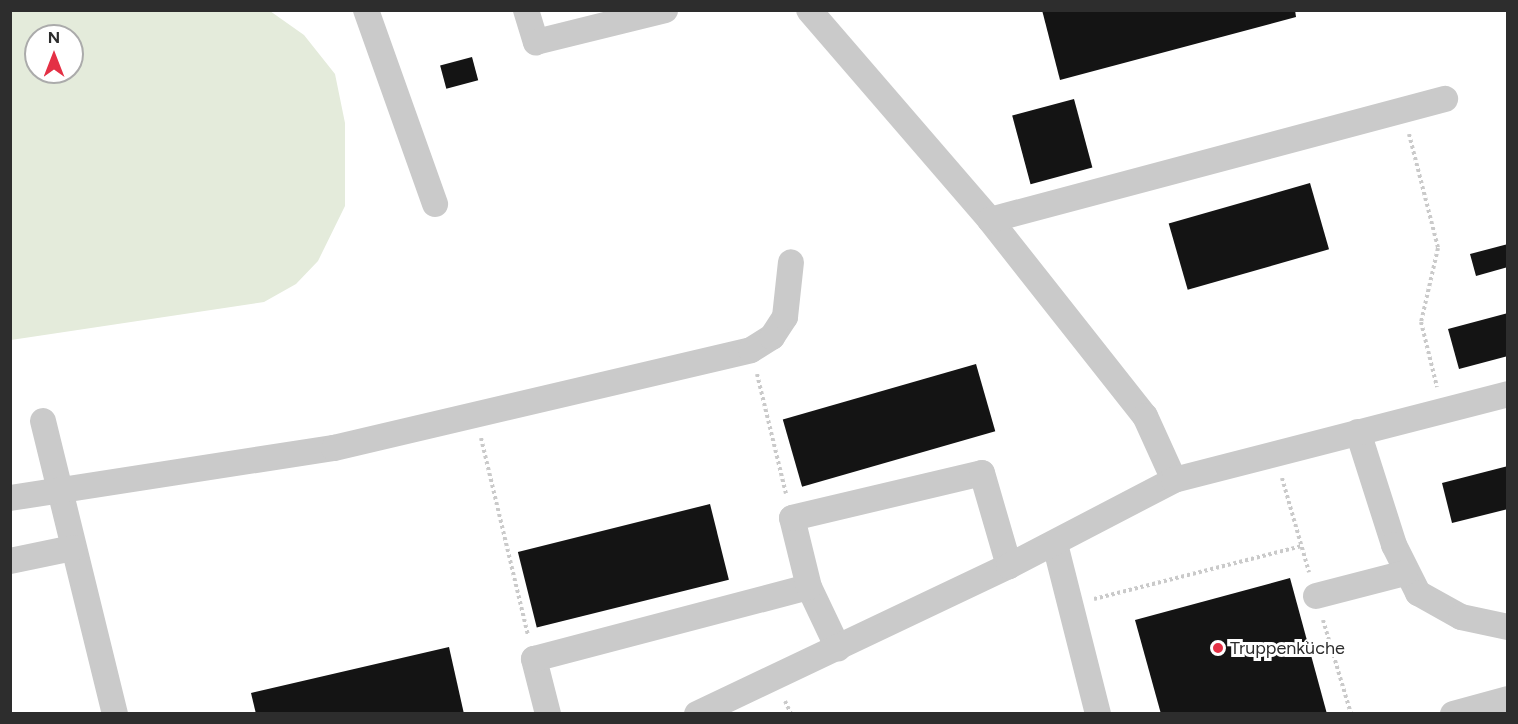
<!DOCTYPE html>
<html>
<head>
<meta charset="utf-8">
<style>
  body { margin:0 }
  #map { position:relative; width:1518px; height:724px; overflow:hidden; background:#fff; font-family:Figtree,sans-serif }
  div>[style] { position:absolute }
  .green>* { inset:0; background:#e4ebdb }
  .building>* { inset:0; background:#141414; transform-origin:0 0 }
  .path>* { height:4px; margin-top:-2px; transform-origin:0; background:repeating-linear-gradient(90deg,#cacaca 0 3px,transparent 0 6px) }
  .minor>* { height:26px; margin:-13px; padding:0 13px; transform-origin:13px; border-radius:13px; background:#cacaca }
  .dots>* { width:16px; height:16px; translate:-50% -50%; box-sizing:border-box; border:3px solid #fff; border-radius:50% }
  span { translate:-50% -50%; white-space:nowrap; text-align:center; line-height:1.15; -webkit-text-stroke:6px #fff; paint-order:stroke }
  .poi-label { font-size:18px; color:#2d2d2d }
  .left { translate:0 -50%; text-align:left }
  .frame { position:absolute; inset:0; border:12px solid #2d2d2d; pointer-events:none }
  .north { position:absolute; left:24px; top:24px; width:60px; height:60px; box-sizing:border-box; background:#fff; border:2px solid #ababab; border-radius:50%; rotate:0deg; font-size:16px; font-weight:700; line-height:24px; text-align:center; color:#2d2d2d }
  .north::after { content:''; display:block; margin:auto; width:21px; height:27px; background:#e43045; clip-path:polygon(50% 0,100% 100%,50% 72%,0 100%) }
</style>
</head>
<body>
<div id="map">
  <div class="green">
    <div style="clip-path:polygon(evenodd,10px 11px,270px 11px,304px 35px,335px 74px,345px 123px,345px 206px,318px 261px,296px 284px,264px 302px,11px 340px,10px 11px,36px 36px,72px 36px,72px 72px,36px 72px,36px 36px)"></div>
  </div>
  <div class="building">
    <div style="clip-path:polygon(1042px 10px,1295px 10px,1296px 17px,1060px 80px)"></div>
    <div style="left:472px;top:57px;width:24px;height:33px;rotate:75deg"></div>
    <div style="left:1074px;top:99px;width:71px;height:64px;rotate:75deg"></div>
    <div style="left:1310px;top:183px;width:69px;height:147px;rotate:74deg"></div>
    <div style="clip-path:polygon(1508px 244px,1508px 267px,1476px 276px,1470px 254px)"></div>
    <div style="clip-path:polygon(1508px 313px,1508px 356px,1459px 369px,1448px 329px)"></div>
    <div style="left:976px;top:364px;width:70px;height:201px;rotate:74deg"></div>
    <div style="clip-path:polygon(1508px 466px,1508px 509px,1452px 523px,1442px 483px)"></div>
    <div style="left:710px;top:504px;width:78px;height:198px;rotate:76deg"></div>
    <div style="clip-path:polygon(1290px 578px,1327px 714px,1161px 714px,1135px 620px)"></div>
    <div style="clip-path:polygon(449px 647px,464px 714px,256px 714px,251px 693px)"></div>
  </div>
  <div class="path">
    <div style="left:1409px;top:134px;width:118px;rotate:75.7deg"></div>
    <div style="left:1438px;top:248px;width:76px;rotate:102.9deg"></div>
    <div style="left:1421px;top:322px;width:67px;rotate:76.2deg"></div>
    <div style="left:757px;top:374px;width:123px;rotate:76.4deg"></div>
    <div style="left:481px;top:438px;width:203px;rotate:76.6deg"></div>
    <div style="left:1282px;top:478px;width:98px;rotate:74deg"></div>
    <div style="left:1094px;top:599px;width:215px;rotate:-14.3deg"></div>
    <div style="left:1323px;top:620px;width:98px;rotate:73.4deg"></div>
    <div style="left:785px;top:701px;width:14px;rotate:65deg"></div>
  </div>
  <div class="minor">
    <div style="left:366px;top:10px;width:206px;rotate:70.4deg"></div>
    <div style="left:526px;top:10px;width:34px;rotate:73deg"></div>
    <div style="left:536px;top:42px;width:133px;rotate:-13.9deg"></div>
    <div style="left:809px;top:10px;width:277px;rotate:49.2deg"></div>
    <div style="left:990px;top:220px;width:250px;rotate:51.7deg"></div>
    <div style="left:1145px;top:416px;width:70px;rotate:65.6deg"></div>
    <div style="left:990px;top:220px;width:471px;rotate:-14.9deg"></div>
    <div style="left:43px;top:421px;width:302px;rotate:76.2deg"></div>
    <div style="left:1358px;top:432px;width:119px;rotate:72.3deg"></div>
    <div style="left:1394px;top:545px;width:54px;rotate:63.4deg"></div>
    <div style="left:1418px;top:593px;width:49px;rotate:29.2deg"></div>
    <div style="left:1461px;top:617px;width:48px;rotate:12deg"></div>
    <div style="left:10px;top:498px;width:328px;rotate:-8.8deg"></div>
    <div style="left:334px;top:448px;width:428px;rotate:-13.2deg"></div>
    <div style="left:751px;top:350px;width:25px;rotate:-32deg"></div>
    <div style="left:772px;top:337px;width:24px;rotate:-57deg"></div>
    <div style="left:785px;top:317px;width:55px;rotate:-83.8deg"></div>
    <div style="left:1055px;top:544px;width:175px;rotate:75.8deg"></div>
    <div style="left:10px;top:561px;width:64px;rotate:-11.7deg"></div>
    <div style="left:809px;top:587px;width:68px;rotate:64.6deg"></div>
    <div style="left:1316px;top:596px;width:92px;rotate:-14.5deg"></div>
    <div style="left:548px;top:714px;width:57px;rotate:-104.3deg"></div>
    <div style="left:534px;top:659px;width:284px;rotate:-14.7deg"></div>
    <div style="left:809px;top:587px;width:71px;rotate:-103.8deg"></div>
    <div style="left:792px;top:518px;width:195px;rotate:-13.3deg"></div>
    <div style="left:982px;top:473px;width:97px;rotate:73.8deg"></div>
    <div style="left:697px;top:714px;width:345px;rotate:-25.4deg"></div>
    <div style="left:1009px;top:566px;width:186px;rotate:-27.5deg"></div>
    <div style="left:1174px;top:480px;width:345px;rotate:-14.4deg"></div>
    <div style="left:1453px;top:714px;width:57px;rotate:-15.3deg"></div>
  </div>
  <div class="dots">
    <div style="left:1218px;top:648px;background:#e43045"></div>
  </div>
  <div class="poi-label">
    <span class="left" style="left:1230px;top:648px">Truppenküche</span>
  </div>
  <div class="frame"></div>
  <div class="north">N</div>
</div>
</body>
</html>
